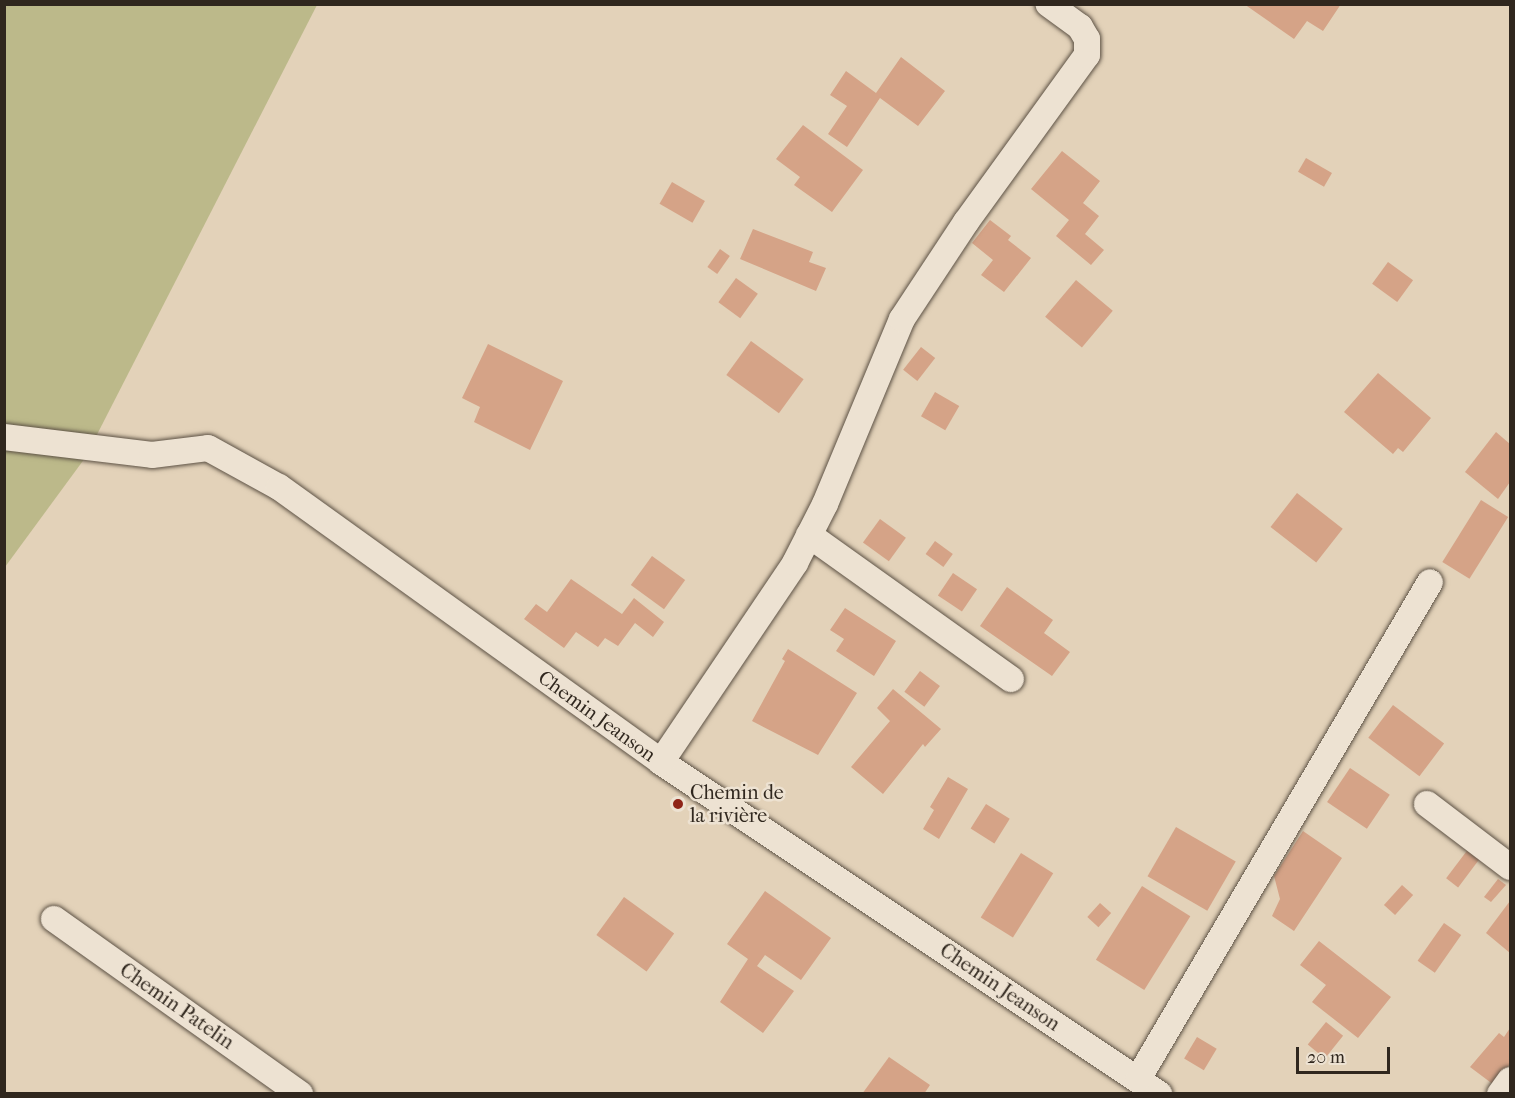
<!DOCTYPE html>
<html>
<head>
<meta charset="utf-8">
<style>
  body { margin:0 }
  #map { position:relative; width:1515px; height:1098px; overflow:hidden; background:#e3d2b9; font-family:"IM FELL French Canon",serif }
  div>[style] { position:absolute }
  .green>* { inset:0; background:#bcb98a }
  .building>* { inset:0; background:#d5a387; transform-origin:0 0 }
  .roads { filter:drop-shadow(0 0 2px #5d5245) drop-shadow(0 0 2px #5d5245) }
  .street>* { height:26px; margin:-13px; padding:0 13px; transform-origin:13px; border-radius:13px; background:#ede2d2 }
  .dots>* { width:16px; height:16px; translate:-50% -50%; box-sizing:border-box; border:3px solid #ede2d2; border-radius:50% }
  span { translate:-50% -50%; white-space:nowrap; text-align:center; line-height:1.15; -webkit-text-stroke:5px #ede2d2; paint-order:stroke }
  .street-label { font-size:20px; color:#30271e }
  .poi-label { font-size:20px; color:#30271e }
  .left { translate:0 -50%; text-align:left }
  .frame { position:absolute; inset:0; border:6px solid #30271e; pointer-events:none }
  .scale { position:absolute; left:1296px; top:1047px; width:94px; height:27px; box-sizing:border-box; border:3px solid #30271e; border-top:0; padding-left:8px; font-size:18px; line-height:21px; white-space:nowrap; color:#30271e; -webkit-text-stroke:4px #ede2d2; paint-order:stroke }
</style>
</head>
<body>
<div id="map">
  <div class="green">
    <div style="clip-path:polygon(5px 5px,317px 5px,85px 458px,5px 567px)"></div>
  </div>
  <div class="building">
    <div style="clip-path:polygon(1244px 4px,1341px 4px,1323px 31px,1307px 21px,1294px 39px)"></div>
    <div style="clip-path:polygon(901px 57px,945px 91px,918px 126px,880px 98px,847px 147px,828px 134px,847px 106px,830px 95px,846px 71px,876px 93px)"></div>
    <div style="clip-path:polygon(803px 125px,863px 170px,832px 212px,794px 185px,800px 177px,776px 159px)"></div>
    <div style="clip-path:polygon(1062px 151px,1100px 181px,1083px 203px,1099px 216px,1085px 234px,1104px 250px,1091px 265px,1056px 236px,1069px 220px,1031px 189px)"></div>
    <div style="left:1306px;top:158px;width:30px;height:16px;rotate:30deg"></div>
    <div style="left:672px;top:182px;width:38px;height:25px;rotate:30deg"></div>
    <div style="clip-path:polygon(990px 220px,1011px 236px,1008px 240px,1031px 258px,1004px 292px,981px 275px,993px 260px,972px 243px)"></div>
    <div style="clip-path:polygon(753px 229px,813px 252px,809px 262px,826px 268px,816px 291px,740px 259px)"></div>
    <div style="left:720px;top:249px;width:12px;height:22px;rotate:35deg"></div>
    <div style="left:1388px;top:262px;width:31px;height:27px;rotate:36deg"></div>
    <div style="left:736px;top:278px;width:27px;height:30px;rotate:36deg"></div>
    <div style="left:1076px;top:280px;width:48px;height:48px;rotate:40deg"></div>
    <div style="left:751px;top:341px;width:65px;height:42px;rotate:36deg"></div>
    <div style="clip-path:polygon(488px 344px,563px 381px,530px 450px,474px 422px,480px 407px,462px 398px)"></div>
    <div style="left:921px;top:347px;width:18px;height:29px;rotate:38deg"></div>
    <div style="clip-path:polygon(1378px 373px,1431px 418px,1403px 452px,1398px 448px,1393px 454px,1344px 412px)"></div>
    <div style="left:935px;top:392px;width:28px;height:28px;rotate:30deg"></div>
    <div style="clip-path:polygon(1496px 432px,1510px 444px,1510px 482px,1498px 499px,1465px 472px)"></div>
    <div style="left:1297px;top:493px;width:58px;height:43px;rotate:38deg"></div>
    <div style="left:1481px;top:500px;width:32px;height:73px;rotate:32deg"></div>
    <div style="left:880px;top:519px;width:32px;height:29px;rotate:36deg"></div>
    <div style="left:935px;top:541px;width:22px;height:16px;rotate:36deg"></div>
    <div style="left:652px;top:556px;width:41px;height:36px;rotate:36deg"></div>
    <div style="left:953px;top:573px;width:29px;height:27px;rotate:34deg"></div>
    <div style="clip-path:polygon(571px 579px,622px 614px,634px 598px,664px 622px,653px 637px,635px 623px,618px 646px,605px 638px,598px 647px,576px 632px,564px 648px,524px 619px,536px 604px,547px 612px)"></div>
    <div style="clip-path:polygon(1007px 587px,1053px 620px,1044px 633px,1070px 652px,1052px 676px,980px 626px)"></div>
    <div style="clip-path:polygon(845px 608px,896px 641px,874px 676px,836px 651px,844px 639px,830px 630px)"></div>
    <div style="clip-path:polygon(788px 649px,857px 693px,818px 755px,752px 721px,785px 661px,782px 659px)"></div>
    <div style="left:920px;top:671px;width:25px;height:26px;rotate:37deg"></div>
    <div style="clip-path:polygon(893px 689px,941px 729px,925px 747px,923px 744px,883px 794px,851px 767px,890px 721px,877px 708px)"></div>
    <div style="left:1393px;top:705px;width:64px;height:41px;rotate:37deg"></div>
    <div style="left:1350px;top:768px;width:48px;height:41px;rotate:34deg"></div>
    <div style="clip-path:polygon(948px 777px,968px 789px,939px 839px,923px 829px,934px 810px,930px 807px)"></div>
    <div style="left:986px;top:804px;width:28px;height:29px;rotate:32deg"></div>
    <div style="left:1176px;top:827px;width:69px;height:57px;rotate:30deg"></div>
    <div style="clip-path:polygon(1303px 831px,1342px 858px,1294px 931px,1272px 916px,1280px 899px,1274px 876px)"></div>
    <div style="left:1469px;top:848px;width:15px;height:38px;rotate:37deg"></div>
    <div style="left:1021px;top:853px;width:38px;height:76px;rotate:32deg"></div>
    <div style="clip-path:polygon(1498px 879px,1506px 885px,1491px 902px,1484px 897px)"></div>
    <div style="left:1402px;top:885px;width:15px;height:27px;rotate:42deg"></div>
    <div style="left:1142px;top:886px;width:57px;height:87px;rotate:32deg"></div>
    <div style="clip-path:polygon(765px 891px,831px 938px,801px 980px,765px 955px,757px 966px,794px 991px,763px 1033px,720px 1002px,748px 959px,727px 944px)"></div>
    <div style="left:624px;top:897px;width:62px;height:47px;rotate:36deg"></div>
    <div style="clip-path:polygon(1510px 901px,1510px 953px,1486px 933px)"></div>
    <div style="left:1100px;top:903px;width:15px;height:19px;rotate:42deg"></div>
    <div style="left:1444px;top:923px;width:21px;height:46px;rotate:35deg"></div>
    <div style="clip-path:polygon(1319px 941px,1391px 997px,1358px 1038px,1312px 1002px,1326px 985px,1300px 965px)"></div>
    <div style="left:1326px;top:1022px;width:22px;height:29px;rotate:39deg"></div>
    <div style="clip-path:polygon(1510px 1028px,1510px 1064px,1494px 1085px,1470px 1067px,1499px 1033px,1504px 1037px)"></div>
    <div style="left:1197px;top:1037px;width:23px;height:25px;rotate:31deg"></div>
    <div style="clip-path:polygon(889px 1057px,930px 1085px,924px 1094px,862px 1094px)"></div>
  </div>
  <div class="roads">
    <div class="street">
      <div style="left:4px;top:437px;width:149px;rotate:6.9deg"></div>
      <div style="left:152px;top:455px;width:56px;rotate:-7.1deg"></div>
      <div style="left:208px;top:448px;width:81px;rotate:28.8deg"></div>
      <div style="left:279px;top:487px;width:471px;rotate:35.7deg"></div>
      <div style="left:661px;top:762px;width:599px;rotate:33.69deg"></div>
      <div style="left:809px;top:535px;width:248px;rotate:35.5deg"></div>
      <div style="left:661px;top:762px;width:240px;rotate:-56deg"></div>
      <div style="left:795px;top:563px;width:66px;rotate:-63deg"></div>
      <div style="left:825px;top:504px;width:200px;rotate:-67.4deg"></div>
      <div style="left:902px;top:319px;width:116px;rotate:-56.6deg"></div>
      <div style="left:966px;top:222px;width:206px;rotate:-54.1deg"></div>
      <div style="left:1087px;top:55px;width:16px;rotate:-90deg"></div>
      <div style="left:1087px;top:39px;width:14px;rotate:-120deg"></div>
      <div style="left:1080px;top:27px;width:39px;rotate:-144deg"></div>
      <div style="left:1427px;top:804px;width:104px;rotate:37.2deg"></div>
      <div style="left:54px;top:919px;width:302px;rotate:35.4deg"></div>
      <div style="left:1138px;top:1079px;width:576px;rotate:-59.56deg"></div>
      <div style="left:1500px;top:1094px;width:17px;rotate:-54deg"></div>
    </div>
  </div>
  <div class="dots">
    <div style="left:678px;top:804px;background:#8f2418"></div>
  </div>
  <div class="street-label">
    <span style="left:597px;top:716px;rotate:36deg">Chemin Jeanson</span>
    <span style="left:1000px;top:987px;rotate:34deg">Chemin Jeanson</span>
    <span style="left:177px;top:1006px;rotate:35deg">Chemin Patelin</span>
  </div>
  <div class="poi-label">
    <span class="left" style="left:690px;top:804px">Chemin de<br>la rivière</span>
  </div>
  <div class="frame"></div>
  <div class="scale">20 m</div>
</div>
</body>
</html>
